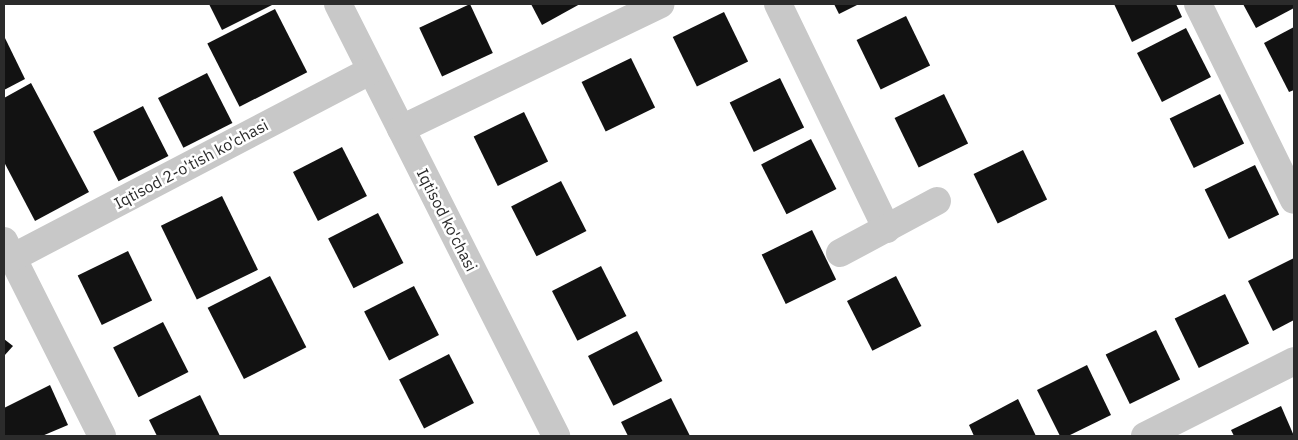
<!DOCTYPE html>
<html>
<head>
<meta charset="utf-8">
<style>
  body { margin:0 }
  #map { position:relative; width:1298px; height:440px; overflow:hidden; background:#fff; font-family:"IBM Plex Sans",sans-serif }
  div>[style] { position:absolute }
  .building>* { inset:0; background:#121212; transform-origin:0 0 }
  .minor>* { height:28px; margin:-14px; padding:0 14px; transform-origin:14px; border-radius:14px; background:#c8c8c8 }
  span { translate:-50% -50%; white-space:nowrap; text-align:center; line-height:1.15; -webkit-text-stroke:5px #fff; paint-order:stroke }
  .street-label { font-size:16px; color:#2b2b2b }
  .frame { position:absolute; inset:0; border:5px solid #2b2b2b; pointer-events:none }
</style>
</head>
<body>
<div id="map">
  <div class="building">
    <div style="clip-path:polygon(209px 4px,274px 4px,222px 30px)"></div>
    <div style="left:470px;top:4px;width:54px;height:56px;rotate:65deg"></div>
    <div style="clip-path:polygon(531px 4px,580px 4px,542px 25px)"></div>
    <div style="clip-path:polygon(834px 4px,859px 4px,839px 14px)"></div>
    <div style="clip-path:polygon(1114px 4px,1176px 4px,1182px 17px,1132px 42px)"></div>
    <div style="clip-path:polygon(1243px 4px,1294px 4px,1294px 8px,1256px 28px)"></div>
    <div style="left:275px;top:9px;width:71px;height:76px;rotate:63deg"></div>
    <div style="left:724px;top:12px;width:55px;height:57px;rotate:64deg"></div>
    <div style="left:906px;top:16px;width:55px;height:55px;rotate:64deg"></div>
    <div style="clip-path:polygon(1294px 27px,1294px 90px,1289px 92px,1264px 43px)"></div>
    <div style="left:1186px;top:28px;width:55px;height:55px;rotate:63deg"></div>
    <div style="clip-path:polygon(4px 36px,25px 79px,4px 90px)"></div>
    <div style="left:631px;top:58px;width:55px;height:55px;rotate:64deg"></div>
    <div style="left:207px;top:73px;width:56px;height:55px;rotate:63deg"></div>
    <div style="left:780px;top:78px;width:55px;height:56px;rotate:64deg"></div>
    <div style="clip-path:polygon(31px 83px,89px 192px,35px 221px,4px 162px,4px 98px)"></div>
    <div style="left:944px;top:94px;width:55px;height:55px;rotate:64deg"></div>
    <div style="left:1220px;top:94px;width:55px;height:56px;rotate:64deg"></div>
    <div style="left:143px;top:106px;width:56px;height:56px;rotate:63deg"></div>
    <div style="left:524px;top:112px;width:55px;height:56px;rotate:64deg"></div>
    <div style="left:811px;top:139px;width:56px;height:56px;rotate:63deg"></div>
    <div style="left:342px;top:147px;width:55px;height:55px;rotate:63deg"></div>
    <div style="left:1023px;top:150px;width:55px;height:55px;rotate:64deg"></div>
    <div style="left:1255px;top:165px;width:55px;height:56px;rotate:64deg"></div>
    <div style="left:561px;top:181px;width:56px;height:56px;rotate:63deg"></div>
    <div style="left:222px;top:196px;width:82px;height:68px;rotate:64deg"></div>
    <div style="left:378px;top:213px;width:56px;height:56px;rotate:63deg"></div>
    <div style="left:812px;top:230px;width:55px;height:56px;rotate:64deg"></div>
    <div style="left:128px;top:251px;width:55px;height:56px;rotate:64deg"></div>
    <div style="clip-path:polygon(1294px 258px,1294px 320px,1273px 331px,1248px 281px)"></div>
    <div style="left:601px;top:266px;width:56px;height:55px;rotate:63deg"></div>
    <div style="left:270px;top:276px;width:80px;height:70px;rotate:63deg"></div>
    <div style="left:896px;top:276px;width:56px;height:55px;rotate:63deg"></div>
    <div style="left:414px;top:286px;width:55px;height:56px;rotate:63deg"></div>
    <div style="left:1225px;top:294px;width:55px;height:56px;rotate:64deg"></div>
    <div style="left:163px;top:322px;width:56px;height:56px;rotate:63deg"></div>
    <div style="left:1156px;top:330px;width:55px;height:56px;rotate:64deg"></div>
    <div style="left:637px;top:331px;width:56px;height:55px;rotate:63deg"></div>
    <div style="clip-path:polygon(4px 339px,13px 346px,4px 356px)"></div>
    <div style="left:449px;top:354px;width:55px;height:56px;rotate:63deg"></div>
    <div style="clip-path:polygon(1087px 365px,1111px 415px,1068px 436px,1060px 436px,1037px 390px)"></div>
    <div style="clip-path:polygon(50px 385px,68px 425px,42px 436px,4px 436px,4px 408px)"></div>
    <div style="clip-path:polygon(200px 395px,220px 436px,157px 436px,149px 420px)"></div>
    <div style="clip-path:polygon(671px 398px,690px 436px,628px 436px,621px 422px)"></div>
    <div style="clip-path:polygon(1018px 399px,1036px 436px,974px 436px,969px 425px)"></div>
    <div style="clip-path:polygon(1281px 406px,1294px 436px,1234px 436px,1231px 430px)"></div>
  </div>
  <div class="minor">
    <div style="left:338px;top:4px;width:484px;rotate:63.2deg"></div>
    <div style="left:778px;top:4px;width:250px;rotate:64.2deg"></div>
    <div style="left:1198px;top:4px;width:218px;rotate:63.9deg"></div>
    <div style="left:401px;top:129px;width:288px;rotate:-25.7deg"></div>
    <div style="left:4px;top:241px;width:218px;rotate:63.3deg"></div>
    <div style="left:840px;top:253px;width:110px;rotate:-28.2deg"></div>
    <div style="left:12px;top:258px;width:404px;rotate:-27.6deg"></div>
    <div style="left:1145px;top:436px;width:167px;rotate:-26.7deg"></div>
  </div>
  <div class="street-label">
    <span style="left:191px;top:164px;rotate:-28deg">Iqtisod 2-o'tish ko'chasi</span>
    <span style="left:447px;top:220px;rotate:63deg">Iqtisod ko'chasi</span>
  </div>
  <div class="frame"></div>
</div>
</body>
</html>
